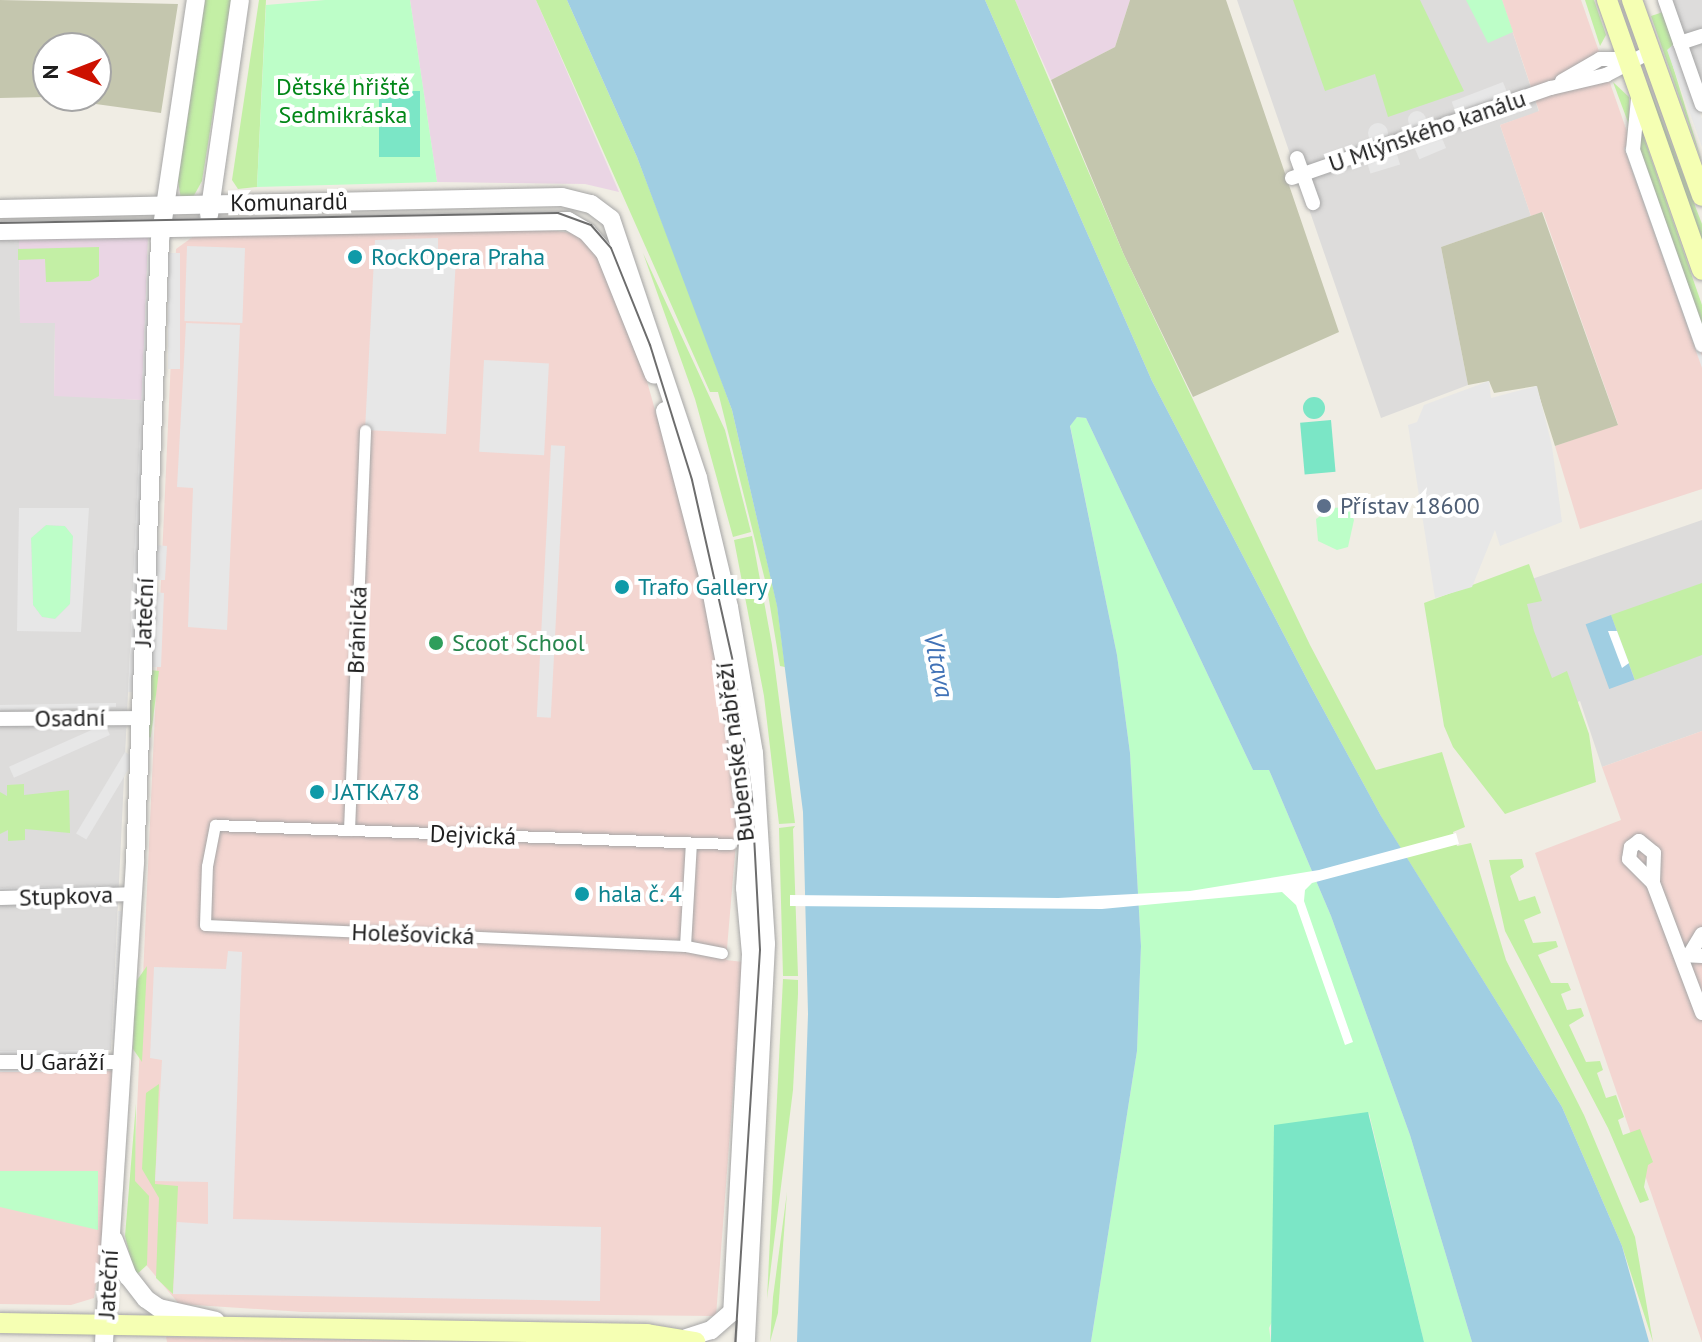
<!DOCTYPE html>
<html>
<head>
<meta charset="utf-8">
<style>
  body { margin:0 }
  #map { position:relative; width:1702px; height:1342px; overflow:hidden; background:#f0ede4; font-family:"PT Sans",sans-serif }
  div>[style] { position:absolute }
  .residential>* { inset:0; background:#dddcdb }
  .commercial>* { inset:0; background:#f3d6d1 }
  .industrial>* { inset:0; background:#ead5e4 }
  .construction>* { inset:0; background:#c4c6ae }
  .grass>* { inset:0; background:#c3efa5; transform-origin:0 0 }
  .park>* { inset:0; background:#bdfec8 }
  .pitch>* { inset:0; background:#7be6c6; transform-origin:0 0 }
  .round { border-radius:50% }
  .parking>* { inset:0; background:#e7e7e7; transform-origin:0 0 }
  .water>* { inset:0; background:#a0cee2; transform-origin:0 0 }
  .pier>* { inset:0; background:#fff }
  .roads { filter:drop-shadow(0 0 2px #a6a6a6) drop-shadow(0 0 2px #a6a6a6) }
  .pedestrian>* { height:11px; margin:-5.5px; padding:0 5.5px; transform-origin:5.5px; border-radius:5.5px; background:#fff }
  .minor>* { height:14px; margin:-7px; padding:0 7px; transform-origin:7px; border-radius:7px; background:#fff }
  .tertiary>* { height:18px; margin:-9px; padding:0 9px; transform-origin:9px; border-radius:9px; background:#fff }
  .secondary>* { height:20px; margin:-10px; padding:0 10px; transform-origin:10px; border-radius:10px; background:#f5ffb3 }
  .tram>* { height:2px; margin:-1px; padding:0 1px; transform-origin:1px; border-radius:1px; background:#6d6d6d }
  .dots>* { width:22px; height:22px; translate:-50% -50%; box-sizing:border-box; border:4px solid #fff; border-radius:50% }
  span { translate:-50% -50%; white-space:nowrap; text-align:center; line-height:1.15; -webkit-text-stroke:8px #fff; paint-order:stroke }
  .park-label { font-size:24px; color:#028718 }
  .street-label { font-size:24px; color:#1f1f1f }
  .culture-label { font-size:24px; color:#0d838f }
  .left { translate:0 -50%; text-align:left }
  .service-label { font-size:24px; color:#4e5e75 }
  .leisure-label { font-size:24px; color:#27864d }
  .water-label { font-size:26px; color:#4273b7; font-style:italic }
  .north { position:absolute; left:32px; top:32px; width:80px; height:80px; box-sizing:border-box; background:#fff; border:2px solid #a5a5a5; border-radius:50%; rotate:270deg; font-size:22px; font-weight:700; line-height:32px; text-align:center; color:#1f1f1f }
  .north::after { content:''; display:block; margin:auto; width:28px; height:36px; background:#cd1100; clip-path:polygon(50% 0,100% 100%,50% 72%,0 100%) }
</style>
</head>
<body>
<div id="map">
  <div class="residential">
    <div style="clip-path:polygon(1237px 0,1502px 0,1539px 112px,1500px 125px,1531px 216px,1441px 247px,1468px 385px,1381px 418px)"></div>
    <div style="clip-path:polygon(1672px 0,1702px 0,1702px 85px)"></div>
    <div style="clip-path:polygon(19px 236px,20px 322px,55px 323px,54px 395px,142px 400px,111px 1050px,0 1052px,0 237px)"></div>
    <div style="clip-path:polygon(1702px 520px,1702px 731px,1602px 767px,1580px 701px,1485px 736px,1443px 610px)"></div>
  </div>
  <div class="commercial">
    <div style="clip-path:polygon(1502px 0,1581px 0,1702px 346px,1702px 489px,1580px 529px,1555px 446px,1618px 424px,1543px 212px,1531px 216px,1500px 125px,1539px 111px)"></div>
    <div style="clip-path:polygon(529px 227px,578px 234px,598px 252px,639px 353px,704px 584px,734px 763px,737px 831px,726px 960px,743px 962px,716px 1316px,304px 1312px,179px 1304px,143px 1261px,132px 1219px,176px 249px,194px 236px)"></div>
    <div style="clip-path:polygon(1702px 731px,1702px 1342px,1535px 853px,1621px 820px,1602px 767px)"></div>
    <div style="clip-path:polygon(112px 1071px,104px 1231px,94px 1298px,71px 1305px,0 1304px,0 1072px)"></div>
    <div style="clip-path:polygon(166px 1337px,437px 1342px,167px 1342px)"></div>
  </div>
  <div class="industrial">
    <div style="clip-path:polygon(410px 0,536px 0,619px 192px,585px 184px,437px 182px)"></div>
    <div style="clip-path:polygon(1015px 0,1130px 0,1115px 47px,1051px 80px)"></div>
    <div style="clip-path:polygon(19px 236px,148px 236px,142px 400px,54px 396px,55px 323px,20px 323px)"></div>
  </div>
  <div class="construction">
    <div style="clip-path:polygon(evenodd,0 0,178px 4px,161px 113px,45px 97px,0 98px,0 0,96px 48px,96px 96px,48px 96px,48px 48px,96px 48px)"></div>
    <div style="clip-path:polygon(1130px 0,1226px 0,1339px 332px,1193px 397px,1124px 255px,1051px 80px,1115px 47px)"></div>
    <div style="clip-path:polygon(1542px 212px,1618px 425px,1555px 446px,1536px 386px,1494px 393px,1489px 381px,1468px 385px,1441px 247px)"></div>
  </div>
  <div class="grass">
    <div style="clip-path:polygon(205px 0,231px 0,202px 181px,192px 199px,181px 199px,178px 181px)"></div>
    <div style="clip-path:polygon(259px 0,266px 0,257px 187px,238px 189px,232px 180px)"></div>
    <div style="clip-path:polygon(536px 0,567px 0,637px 157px,696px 311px,732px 410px,777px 605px,785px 667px,780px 666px,767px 588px,718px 392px,710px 392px)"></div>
    <div style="clip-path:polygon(985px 0,1015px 0,1124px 255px,1310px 645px,1376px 770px,1442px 752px,1465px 827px,1453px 832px,1457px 846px,1471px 843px,1506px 960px,1584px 1115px,1635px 1237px,1653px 1342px,1622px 1246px,1562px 1107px,1382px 818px,1311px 687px,1152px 381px)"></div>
    <div style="clip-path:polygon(1293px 0,1420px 0,1464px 91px,1388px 117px,1375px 74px,1325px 91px)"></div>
    <div style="clip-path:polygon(1585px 0,1594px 0,1606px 35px,1600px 46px)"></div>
    <div style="clip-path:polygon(1663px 12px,1675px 43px,1668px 50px,1702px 162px,1651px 16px)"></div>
    <div style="clip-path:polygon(1613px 82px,1629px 97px,1629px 125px)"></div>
    <div style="clip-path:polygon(1648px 84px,1702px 224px,1702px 246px,1645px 85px)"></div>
    <div style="clip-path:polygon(1641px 130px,1702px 305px,1702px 333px,1640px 153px)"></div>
    <div style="clip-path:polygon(99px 247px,99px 276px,90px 281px,46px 282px,45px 259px,18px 260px,18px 249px)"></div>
    <div style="clip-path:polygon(643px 253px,725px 430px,751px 532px,733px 537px,695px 399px)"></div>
    <div style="clip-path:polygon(752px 536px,772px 645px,795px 823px,779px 824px,764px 696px,734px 540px)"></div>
    <div style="clip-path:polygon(1529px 564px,1542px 601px,1527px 604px,1534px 631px,1552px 678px,1567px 671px,1589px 734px,1596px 782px,1505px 814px,1453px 747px,1444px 726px,1424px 603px)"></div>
    <div style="clip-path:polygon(1702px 583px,1702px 655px,1635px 680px,1611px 615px)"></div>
    <div style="left:151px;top:670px;width:8px;height:67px;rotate:7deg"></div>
    <div style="clip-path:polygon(24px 784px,24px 795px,69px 790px,70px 833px,25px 829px,25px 840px,8px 841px,8px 830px,0 834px,0 792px,7px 796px,7px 785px)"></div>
    <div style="clip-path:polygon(795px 826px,793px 829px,798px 976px,783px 976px,779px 828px)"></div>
    <div style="clip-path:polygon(1522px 859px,1524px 867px,1510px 876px,1519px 901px,1535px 896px,1541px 913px,1524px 920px,1533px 943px,1556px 941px,1558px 947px,1538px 955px,1551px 983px,1568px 983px,1571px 990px,1561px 994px,1567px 1010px,1581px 1008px,1584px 1016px,1569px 1025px,1586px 1062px,1600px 1061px,1603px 1070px,1597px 1073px,1606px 1098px,1616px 1095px,1624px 1117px,1618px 1120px,1623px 1135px,1640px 1129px,1653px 1162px,1648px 1165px,1644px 1187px,1649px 1200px,1640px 1203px,1608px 1128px,1505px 931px,1489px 860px)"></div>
    <div style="clip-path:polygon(147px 966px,142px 1062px,133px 1049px,135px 983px)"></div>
    <div style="clip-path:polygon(783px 979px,798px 980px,798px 994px,793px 1090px,767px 1299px)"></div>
    <div style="clip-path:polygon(159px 1084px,155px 1184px,178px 1186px,173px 1294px,156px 1278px,159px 1198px,142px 1169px,146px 1093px)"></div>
    <div style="clip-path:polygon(136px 1104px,135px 1181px,149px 1196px,147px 1265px,135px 1276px,125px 1236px)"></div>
    <div style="clip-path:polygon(787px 1192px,778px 1313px,770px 1342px,773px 1297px)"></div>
  </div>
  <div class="park">
    <div style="clip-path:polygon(325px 0,410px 0,437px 182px,257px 187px,266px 5px)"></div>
    <div style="clip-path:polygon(1466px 0,1502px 0,1513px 32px,1488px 43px)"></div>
    <div style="clip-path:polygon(1077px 417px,1086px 418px,1253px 770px,1269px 770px,1331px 916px,1410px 1135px,1472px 1342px,1424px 1342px,1369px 1113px,1269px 1328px,1271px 1342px,1091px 1342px,1137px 1051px,1141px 946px,1130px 753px,1117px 655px,1070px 425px)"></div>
    <div style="clip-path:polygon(1349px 507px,1354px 520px,1348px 547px,1337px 550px,1318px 541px,1316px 519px,1331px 508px)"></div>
    <div style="clip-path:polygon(46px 525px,65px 526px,73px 536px,70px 604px,55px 619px,42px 617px,33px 605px,31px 538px)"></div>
    <div style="clip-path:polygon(0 1171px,98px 1171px,98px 1230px,0 1207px)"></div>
  </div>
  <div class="pitch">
    <div style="left:379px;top:91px;width:41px;height:66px"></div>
    <div class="round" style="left:1303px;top:397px;width:22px;height:22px"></div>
    <div style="left:1331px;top:420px;width:52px;height:31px;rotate:85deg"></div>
    <div style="clip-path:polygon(1368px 1112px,1424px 1342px,1271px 1342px,1274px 1125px)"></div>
  </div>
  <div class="parking">
    <div style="clip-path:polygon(1675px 43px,1702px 119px,1702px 147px,1667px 50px)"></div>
    <div style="left:1503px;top:82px;width:14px;height:55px;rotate:69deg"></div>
    <div class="round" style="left:1408px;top:111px;width:18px;height:18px"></div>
    <div class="round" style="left:1368px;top:123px;width:20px;height:20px"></div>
    <div style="left:1441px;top:136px;width:13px;height:29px;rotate:67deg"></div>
    <div style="clip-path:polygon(1629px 146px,1702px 356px,1702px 368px,1624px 148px)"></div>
    <div style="left:1396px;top:151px;width:14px;height:31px;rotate:73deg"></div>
    <div style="clip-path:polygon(438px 238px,438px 257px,456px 258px,446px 434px,365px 430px,375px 240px)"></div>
    <div style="left:245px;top:248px;width:75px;height:58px;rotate:92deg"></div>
    <div style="left:168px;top:253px;width:12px;height:116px"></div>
    <div style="clip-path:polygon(148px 255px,152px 255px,133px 692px,128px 692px)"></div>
    <div style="clip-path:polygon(186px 323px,240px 325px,227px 630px,188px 627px,193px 488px,177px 487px)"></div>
    <div style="left:484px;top:360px;width:65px;height:92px;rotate:3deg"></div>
    <div style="clip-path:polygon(1489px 381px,1491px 398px,1537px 386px,1552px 446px,1562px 522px,1500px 546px,1495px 530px,1472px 587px,1435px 598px,1408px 425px,1417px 422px,1424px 405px)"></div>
    <div style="left:565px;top:446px;width:272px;height:14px;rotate:93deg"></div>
    <div style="clip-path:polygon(155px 460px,159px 460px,155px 545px,167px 546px,165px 580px,154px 580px,153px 592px,164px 593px,161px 667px,150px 667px,147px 737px,142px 736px,145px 666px,150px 666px)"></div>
    <div style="clip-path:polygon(evenodd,19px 508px,89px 508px,81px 632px,17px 631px,19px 508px,46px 525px,65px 526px,73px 536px,70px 604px,55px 619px,42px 617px,33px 605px,31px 538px,46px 525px)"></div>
    <div style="clip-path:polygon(116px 703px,116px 707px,0 710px,0 705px)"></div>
    <div style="left:105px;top:724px;width:12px;height:105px;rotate:66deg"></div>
    <div style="left:125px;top:752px;width:12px;height:95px;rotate:31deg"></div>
    <div style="clip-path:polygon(98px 886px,98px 890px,0 893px,0 888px)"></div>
    <div style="clip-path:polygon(118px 911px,122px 911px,117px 1040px,112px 1040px)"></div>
    <div style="clip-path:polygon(228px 951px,242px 952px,233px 1219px,601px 1227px,600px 1301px,173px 1294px,177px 1222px,208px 1224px,208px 1182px,155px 1181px,162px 1060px,150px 1058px,154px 967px,226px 969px)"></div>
    <div style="clip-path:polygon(91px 1050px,99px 1058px,0 1062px,0 1051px)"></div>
    <div style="left:96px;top:1067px;width:5px;height:96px;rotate:90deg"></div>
  </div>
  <div class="water">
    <div style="clip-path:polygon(567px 0,985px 0,1152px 381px,1311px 687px,1381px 816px,1562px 1107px,1622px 1246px,1649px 1342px,1472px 1342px,1410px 1135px,1331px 916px,1269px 770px,1253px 770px,1086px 418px,1077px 417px,1070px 426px,1117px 655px,1130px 753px,1141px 946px,1137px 1051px,1091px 1342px,797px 1342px,808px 1014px,803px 812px,777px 606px,732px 410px,637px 157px)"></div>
    <div style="left:1611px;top:615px;width:69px;height:27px;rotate:70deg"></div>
  </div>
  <div class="pier">
    <div style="clip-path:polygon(1608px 631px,1617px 631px,1629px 663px,1622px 668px)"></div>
    <div style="clip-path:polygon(1456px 833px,1459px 844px,1312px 883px,1305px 890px,1304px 901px,1353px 1042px,1345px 1045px,1296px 905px,1282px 892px,1102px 909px,790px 906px,790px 895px,1058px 898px,1190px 891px,1319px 870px)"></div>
  </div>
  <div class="roads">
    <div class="pedestrian">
      <div style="left:349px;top:830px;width:400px;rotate:-87.7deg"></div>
      <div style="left:685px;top:946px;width:103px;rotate:-86.7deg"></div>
      <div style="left:722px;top:953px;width:38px;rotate:-169deg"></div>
      <div style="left:685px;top:946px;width:480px;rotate:-177.5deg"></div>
      <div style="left:205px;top:925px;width:59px;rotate:-88.1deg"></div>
      <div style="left:207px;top:866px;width:42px;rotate:-79deg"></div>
      <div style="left:215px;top:825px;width:516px;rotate:2.11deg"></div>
    </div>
    <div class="minor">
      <div style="left:1665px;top:0;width:111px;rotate:70.6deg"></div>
      <div style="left:1680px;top:43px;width:23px;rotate:-18deg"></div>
      <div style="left:1562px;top:81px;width:44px;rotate:-30.1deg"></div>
      <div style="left:1600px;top:59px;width:27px"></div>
      <div style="left:1638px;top:99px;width:51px;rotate:95.6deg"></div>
      <div style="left:1633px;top:150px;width:207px;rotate:70.5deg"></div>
      <div style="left:1297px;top:158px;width:48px;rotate:70.4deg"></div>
      <div style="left:1292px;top:178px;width:274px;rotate:-19.2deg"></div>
      <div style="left:1551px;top:88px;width:57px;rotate:-13.3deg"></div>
      <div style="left:1606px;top:75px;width:52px;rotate:-27.6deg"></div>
      <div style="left:0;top:719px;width:140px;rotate:-0.4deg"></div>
      <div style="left:1653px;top:883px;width:34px;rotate:-135deg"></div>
      <div style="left:1629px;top:859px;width:12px;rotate:-81deg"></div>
      <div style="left:1631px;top:847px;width:10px;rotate:-37deg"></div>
      <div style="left:1639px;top:841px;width:19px;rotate:39deg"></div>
      <div style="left:1654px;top:853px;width:30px;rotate:92deg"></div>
      <div style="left:1653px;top:883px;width:139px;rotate:69.3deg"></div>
      <div style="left:0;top:898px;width:132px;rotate:-1.7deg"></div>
      <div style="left:1691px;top:952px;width:21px;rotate:-59deg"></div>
      <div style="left:1681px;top:955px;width:21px;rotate:3deg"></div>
      <div style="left:0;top:1062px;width:123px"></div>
    </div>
    <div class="tertiary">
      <div style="left:0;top:209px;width:562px;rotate:-1.22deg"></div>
      <div style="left:562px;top:197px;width:30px;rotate:14deg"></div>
      <div style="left:591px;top:204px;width:25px;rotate:37deg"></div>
      <div style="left:611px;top:219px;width:273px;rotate:71.4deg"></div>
      <div style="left:698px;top:478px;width:133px;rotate:76.5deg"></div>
      <div style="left:729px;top:607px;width:148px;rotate:80.3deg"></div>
      <div style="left:754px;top:753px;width:191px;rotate:86.4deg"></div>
      <div style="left:766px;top:944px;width:399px;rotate:92.9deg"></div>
      <div style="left:209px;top:215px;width:217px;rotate:-81.8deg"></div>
      <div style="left:0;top:231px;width:568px;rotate:-1.01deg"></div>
      <div style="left:568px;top:221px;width:22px;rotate:30deg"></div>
      <div style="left:587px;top:232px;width:28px;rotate:49deg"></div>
      <div style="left:605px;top:253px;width:131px;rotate:68.1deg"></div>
      <div style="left:665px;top:411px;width:179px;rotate:75.4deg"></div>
      <div style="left:710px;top:584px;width:134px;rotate:79.3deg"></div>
      <div style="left:735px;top:716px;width:129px;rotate:84.2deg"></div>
      <div style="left:748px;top:844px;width:44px;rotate:93.9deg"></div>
      <div style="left:745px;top:888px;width:66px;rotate:84.8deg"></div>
      <div style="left:751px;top:954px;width:359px;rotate:93deg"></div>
      <div style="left:732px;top:1312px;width:28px;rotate:139deg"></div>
      <div style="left:711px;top:1330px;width:26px;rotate:162deg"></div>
      <div style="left:114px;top:1240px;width:39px;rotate:69deg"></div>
      <div style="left:128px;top:1276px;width:29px;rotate:52deg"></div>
      <div style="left:146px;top:1299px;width:16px;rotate:35deg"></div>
      <div style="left:159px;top:1308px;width:58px;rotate:12.8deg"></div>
      <div style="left:104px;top:1342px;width:481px;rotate:-86.3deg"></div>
      <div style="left:135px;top:862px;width:623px;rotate:-87.7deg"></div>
      <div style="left:160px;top:240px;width:243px;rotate:-81.5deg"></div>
    </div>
    <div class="secondary">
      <div style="left:1607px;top:0;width:286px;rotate:70.6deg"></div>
      <div style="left:1632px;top:0;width:208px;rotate:70.3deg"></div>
      <div style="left:0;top:1323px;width:647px;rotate:0.97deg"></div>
      <div style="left:647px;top:1334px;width:49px;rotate:9.5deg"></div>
    </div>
  </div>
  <div class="tram">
    <div style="left:0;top:223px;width:558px;rotate:-1.03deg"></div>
    <div style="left:558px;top:213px;width:35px;rotate:20deg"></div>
    <div style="left:591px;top:225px;width:30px;rotate:49deg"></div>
    <div style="left:611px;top:248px;width:105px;rotate:68.1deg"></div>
    <div style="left:650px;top:345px;width:141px;rotate:72.7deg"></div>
    <div style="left:692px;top:480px;width:192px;rotate:77.3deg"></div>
    <div style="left:734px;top:667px;width:131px;rotate:82.1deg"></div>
    <div style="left:752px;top:797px;width:153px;rotate:87deg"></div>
    <div style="left:760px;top:950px;width:393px;rotate:93.6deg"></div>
  </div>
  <div class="dots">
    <div style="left:355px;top:257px;background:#0f9aa8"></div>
    <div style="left:1324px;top:506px;background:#5c6f8a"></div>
    <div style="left:622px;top:587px;background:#0f9aa8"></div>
    <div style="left:436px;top:643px;background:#2e9e5b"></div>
    <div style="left:317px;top:792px;background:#0f9aa8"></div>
    <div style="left:582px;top:894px;background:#0f9aa8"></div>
  </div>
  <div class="park-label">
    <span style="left:343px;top:101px">Dětské hřiště<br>Sedmikráska</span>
  </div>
  <div class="street-label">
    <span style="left:1427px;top:131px;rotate:-19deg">U Mlýnského kanálu</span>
    <span style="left:289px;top:202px;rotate:-1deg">Komunardů</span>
    <span style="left:144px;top:612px;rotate:-88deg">Jateční</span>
    <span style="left:357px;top:630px;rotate:-88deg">Bránická</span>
    <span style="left:70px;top:718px;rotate:-1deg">Osadní</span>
    <span style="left:735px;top:752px;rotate:-97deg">Bubenské nábřeží</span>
    <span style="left:473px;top:835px;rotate:2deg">Dejvická</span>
    <span style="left:66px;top:896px;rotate:-2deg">Stupkova</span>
    <span style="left:413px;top:934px;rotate:2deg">Holešovická</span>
    <span style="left:62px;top:1062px">U Garáží</span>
    <span style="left:108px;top:1284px;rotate:-87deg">Jateční</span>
  </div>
  <div class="culture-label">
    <span class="left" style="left:371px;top:257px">RockOpera Praha</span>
    <span class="left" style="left:638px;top:587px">Trafo Gallery</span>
    <span class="left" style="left:333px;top:792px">JATKA78</span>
    <span class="left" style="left:598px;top:894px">hala č. 4</span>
  </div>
  <div class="service-label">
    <span class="left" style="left:1340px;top:506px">Přístav 18600</span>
  </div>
  <div class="leisure-label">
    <span class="left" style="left:452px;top:643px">Scoot School</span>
  </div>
  <div class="water-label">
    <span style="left:939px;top:665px;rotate:79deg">Vltava</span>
  </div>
  <div class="north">N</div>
</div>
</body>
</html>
